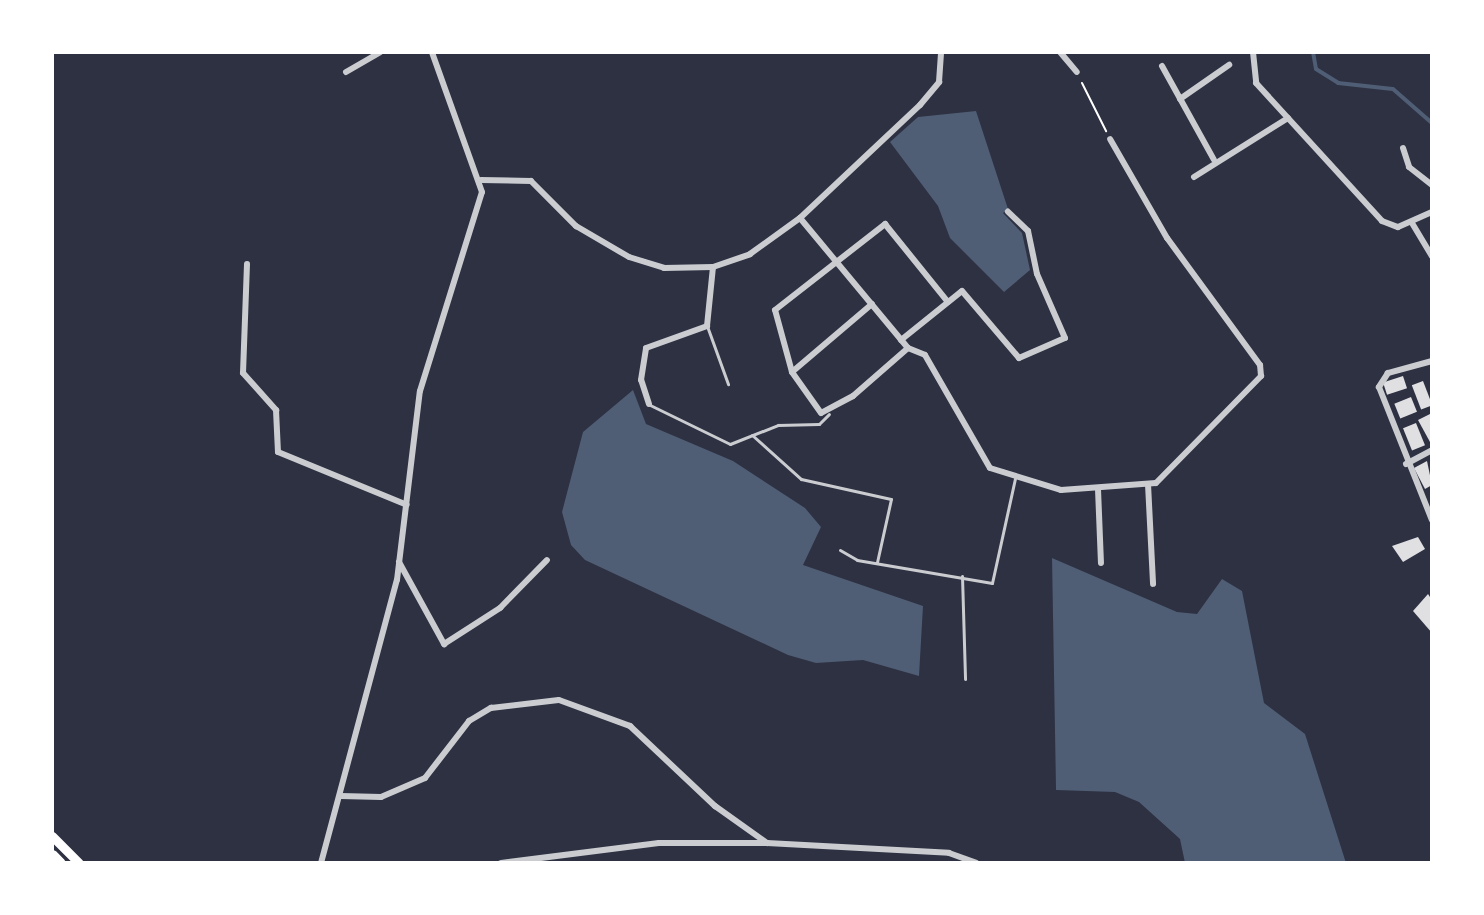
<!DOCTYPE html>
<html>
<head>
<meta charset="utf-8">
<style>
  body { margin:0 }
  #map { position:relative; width:1484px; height:915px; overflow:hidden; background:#2d3142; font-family:Arial,sans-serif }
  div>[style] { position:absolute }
  .water>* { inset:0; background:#4f5d75 }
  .stream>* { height:4px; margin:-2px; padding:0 2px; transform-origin:2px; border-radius:2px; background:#4f5d75 }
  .building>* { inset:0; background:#e0e0e3; transform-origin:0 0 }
  .path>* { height:2px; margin:-1px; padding:0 1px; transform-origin:1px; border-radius:1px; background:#fff }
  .service>* { height:3px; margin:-1.5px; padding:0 1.5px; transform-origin:1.5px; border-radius:1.5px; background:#caccd0 }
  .minor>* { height:6px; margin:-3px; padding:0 3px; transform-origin:3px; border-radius:3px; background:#caccd0 }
  .primary>* { height:9px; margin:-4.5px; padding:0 4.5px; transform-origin:4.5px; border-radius:4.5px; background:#fff }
  .motorway>* { height:11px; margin:-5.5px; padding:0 5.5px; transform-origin:5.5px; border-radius:5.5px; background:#fff }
  span { translate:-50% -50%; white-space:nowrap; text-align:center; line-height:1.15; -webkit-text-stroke:7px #fff; paint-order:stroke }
  .frame { position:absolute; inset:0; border:54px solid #fff; pointer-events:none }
</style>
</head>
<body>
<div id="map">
  <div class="water">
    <div style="clip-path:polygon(976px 111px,1008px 209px,1003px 213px,1022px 233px,1030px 270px,1004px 292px,950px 238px,938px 206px,890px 142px,918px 117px)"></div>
    <div style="clip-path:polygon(633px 390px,646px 424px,733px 461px,805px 508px,821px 527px,803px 565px,923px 606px,919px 676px,863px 660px,816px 663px,788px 655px,585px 560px,571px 545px,562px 512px,583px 432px)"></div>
    <div style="clip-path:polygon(1052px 558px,1177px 612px,1197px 614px,1222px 579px,1242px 591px,1264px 703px,1305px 734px,1346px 863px,1185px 863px,1180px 839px,1139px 802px,1115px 792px,1056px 790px)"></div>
  </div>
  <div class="stream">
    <div style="left:1313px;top:52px;width:17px;rotate:80deg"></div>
    <div style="left:1316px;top:69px;width:26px;rotate:32deg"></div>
    <div style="left:1338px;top:83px;width:55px;rotate:6.2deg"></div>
    <div style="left:1393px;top:89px;width:52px;rotate:41.1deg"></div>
  </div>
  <div class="building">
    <div style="left:1403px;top:376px;width:13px;height:21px;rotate:72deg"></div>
    <div style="left:1423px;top:381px;width:26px;height:12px;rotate:69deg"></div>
    <div style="left:1411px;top:397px;width:16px;height:18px;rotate:68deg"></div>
    <div style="clip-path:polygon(1432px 413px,1432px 441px,1430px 442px,1418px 420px)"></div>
    <div style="left:1416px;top:423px;width:24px;height:14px;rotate:68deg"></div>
    <div style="clip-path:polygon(1427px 461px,1432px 485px,1425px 489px,1414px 468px)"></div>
    <div style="clip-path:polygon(1418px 537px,1425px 549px,1403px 562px,1392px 546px)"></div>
    <div style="clip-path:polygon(1428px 594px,1432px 600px,1432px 633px,1413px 611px)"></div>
  </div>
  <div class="path">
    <div style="left:1082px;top:83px;width:54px;rotate:63.4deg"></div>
  </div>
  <div class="service">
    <div style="left:707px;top:326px;width:62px;rotate:70.1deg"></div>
    <div style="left:650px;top:405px;width:89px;rotate:26deg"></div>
    <div style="left:730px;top:444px;width:52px;rotate:-21.6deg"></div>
    <div style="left:778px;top:425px;width:41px;rotate:-1.4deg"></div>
    <div style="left:819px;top:424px;width:14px;rotate:-45deg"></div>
    <div style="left:752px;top:435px;width:66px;rotate:41.9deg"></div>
    <div style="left:801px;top:479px;width:92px;rotate:12.5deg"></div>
    <div style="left:891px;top:499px;width:65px;rotate:102.5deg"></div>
    <div style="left:840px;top:550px;width:20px;rotate:30deg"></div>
    <div style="left:857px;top:560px;width:137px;rotate:9.7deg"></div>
    <div style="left:992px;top:583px;width:107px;rotate:-77.6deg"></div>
    <div style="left:962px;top:576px;width:103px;rotate:88.3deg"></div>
  </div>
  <div class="minor">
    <div style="left:1060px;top:52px;width:26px;rotate:50deg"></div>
    <div style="left:1253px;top:52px;width:31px;rotate:84deg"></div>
    <div style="left:1256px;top:83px;width:187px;rotate:47.6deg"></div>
    <div style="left:1382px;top:221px;width:17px;rotate:21deg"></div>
    <div style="left:1398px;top:227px;width:37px;rotate:-24deg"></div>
    <div style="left:1162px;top:66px;width:107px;rotate:61deg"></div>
    <div style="left:346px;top:72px;width:39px;rotate:-30deg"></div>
    <div style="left:1180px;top:99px;width:60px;rotate:-34.8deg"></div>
    <div style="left:1403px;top:148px;width:20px;rotate:72deg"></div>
    <div style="left:1409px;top:167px;width:29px;rotate:38deg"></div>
    <div style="left:1194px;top:177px;width:111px;rotate:-32.1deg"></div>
    <div style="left:481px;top:180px;width:50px;rotate:1.1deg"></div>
    <div style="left:531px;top:181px;width:64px;rotate:45deg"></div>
    <div style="left:576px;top:226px;width:61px;rotate:30.3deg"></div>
    <div style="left:629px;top:257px;width:37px;rotate:17deg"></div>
    <div style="left:664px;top:268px;width:49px;rotate:-1.2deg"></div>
    <div style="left:713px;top:267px;width:39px;rotate:-19deg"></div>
    <div style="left:750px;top:254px;width:62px;rotate:-35.8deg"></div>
    <div style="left:800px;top:218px;width:165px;rotate:-43.3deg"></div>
    <div style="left:920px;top:105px;width:30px;rotate:-50deg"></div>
    <div style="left:939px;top:82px;width:30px;rotate:-86deg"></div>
    <div style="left:800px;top:218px;width:169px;rotate:50.3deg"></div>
    <div style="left:908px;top:348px;width:18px;rotate:22deg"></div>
    <div style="left:925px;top:355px;width:130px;rotate:60.1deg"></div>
    <div style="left:990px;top:468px;width:74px;rotate:17.2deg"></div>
    <div style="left:1061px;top:490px;width:95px;rotate:-4.2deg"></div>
    <div style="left:1156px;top:483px;width:150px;rotate:-45.5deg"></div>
    <div style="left:1261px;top:376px;width:11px;rotate:-95deg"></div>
    <div style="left:1260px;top:365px;width:157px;rotate:-126.2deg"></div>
    <div style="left:1167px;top:238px;width:114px;rotate:-119.9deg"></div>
    <div style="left:1412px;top:223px;width:39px;rotate:59deg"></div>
    <div style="left:247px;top:264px;width:109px;rotate:92.1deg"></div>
    <div style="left:243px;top:373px;width:50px;rotate:48.3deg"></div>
    <div style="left:276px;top:410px;width:42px;rotate:87.3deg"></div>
    <div style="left:278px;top:452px;width:139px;rotate:22.3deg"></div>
    <div style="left:901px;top:340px;width:78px;rotate:-38.8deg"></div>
    <div style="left:962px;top:291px;width:88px;rotate:49.6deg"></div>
    <div style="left:1019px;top:358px;width:50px;rotate:-23.5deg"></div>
    <div style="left:1065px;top:338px;width:70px;rotate:-113.6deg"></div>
    <div style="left:1037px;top:274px;width:44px;rotate:-101.8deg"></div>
    <div style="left:1028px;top:231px;width:28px;rotate:-136deg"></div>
    <div style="left:908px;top:348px;width:73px;rotate:138.9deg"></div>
    <div style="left:853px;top:396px;width:36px;rotate:152deg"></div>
    <div style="left:821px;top:413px;width:50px;rotate:-125.3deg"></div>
    <div style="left:792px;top:372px;width:64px;rotate:-105.3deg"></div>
    <div style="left:775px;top:310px;width:140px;rotate:-38deg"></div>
    <div style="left:885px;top:224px;width:100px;rotate:51.1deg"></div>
    <div style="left:1432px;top:361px;width:46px;rotate:164.7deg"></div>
    <div style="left:1388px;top:373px;width:17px;rotate:123deg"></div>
    <div style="left:1379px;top:387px;width:143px;rotate:68.3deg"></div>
    <div style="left:792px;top:372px;width:105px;rotate:-40.4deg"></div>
    <div style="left:649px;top:404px;width:25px;rotate:-108deg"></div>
    <div style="left:641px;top:380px;width:32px;rotate:-81deg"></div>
    <div style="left:646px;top:348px;width:65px;rotate:-19.8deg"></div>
    <div style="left:707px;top:326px;width:59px;rotate:-84.2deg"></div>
    <div style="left:1406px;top:464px;width:30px;rotate:-28deg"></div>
    <div style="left:1148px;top:484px;width:100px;rotate:87.1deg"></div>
    <div style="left:1098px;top:489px;width:74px;rotate:87.7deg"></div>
    <div style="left:399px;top:562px;width:94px;rotate:61.2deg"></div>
    <div style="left:444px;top:644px;width:67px;rotate:-32.7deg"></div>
    <div style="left:500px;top:608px;width:67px;rotate:-45.6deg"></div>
    <div style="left:341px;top:796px;width:40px;rotate:1.4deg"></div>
    <div style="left:381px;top:797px;width:48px;rotate:-23.4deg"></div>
    <div style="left:425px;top:778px;width:72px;rotate:-52.3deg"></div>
    <div style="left:469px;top:721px;width:26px;rotate:-31deg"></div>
    <div style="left:491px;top:708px;width:68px;rotate:-6.7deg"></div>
    <div style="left:559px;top:700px;width:76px;rotate:20.1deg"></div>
    <div style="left:630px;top:726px;width:117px;rotate:43.3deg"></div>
    <div style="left:715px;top:806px;width:64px;rotate:35.4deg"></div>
    <div style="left:767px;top:843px;width:182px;rotate:3.1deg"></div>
    <div style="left:949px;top:853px;width:29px;rotate:20deg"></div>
    <div style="left:321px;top:863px;width:293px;rotate:-75deg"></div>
    <div style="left:397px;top:580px;width:190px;rotate:-83.1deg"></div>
    <div style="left:420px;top:391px;width:208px;rotate:-72.7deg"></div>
    <div style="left:482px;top:192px;width:149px;rotate:-109.7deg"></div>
    <div style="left:501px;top:863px;width:159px;rotate:-7.2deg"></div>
    <div style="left:659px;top:843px;width:108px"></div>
  </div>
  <div class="primary">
    <div style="left:52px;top:836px;width:38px;rotate:45deg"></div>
  </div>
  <div class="motorway">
    <div style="left:52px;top:855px;width:11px;rotate:45deg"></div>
  </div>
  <div class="frame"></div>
</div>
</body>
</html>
